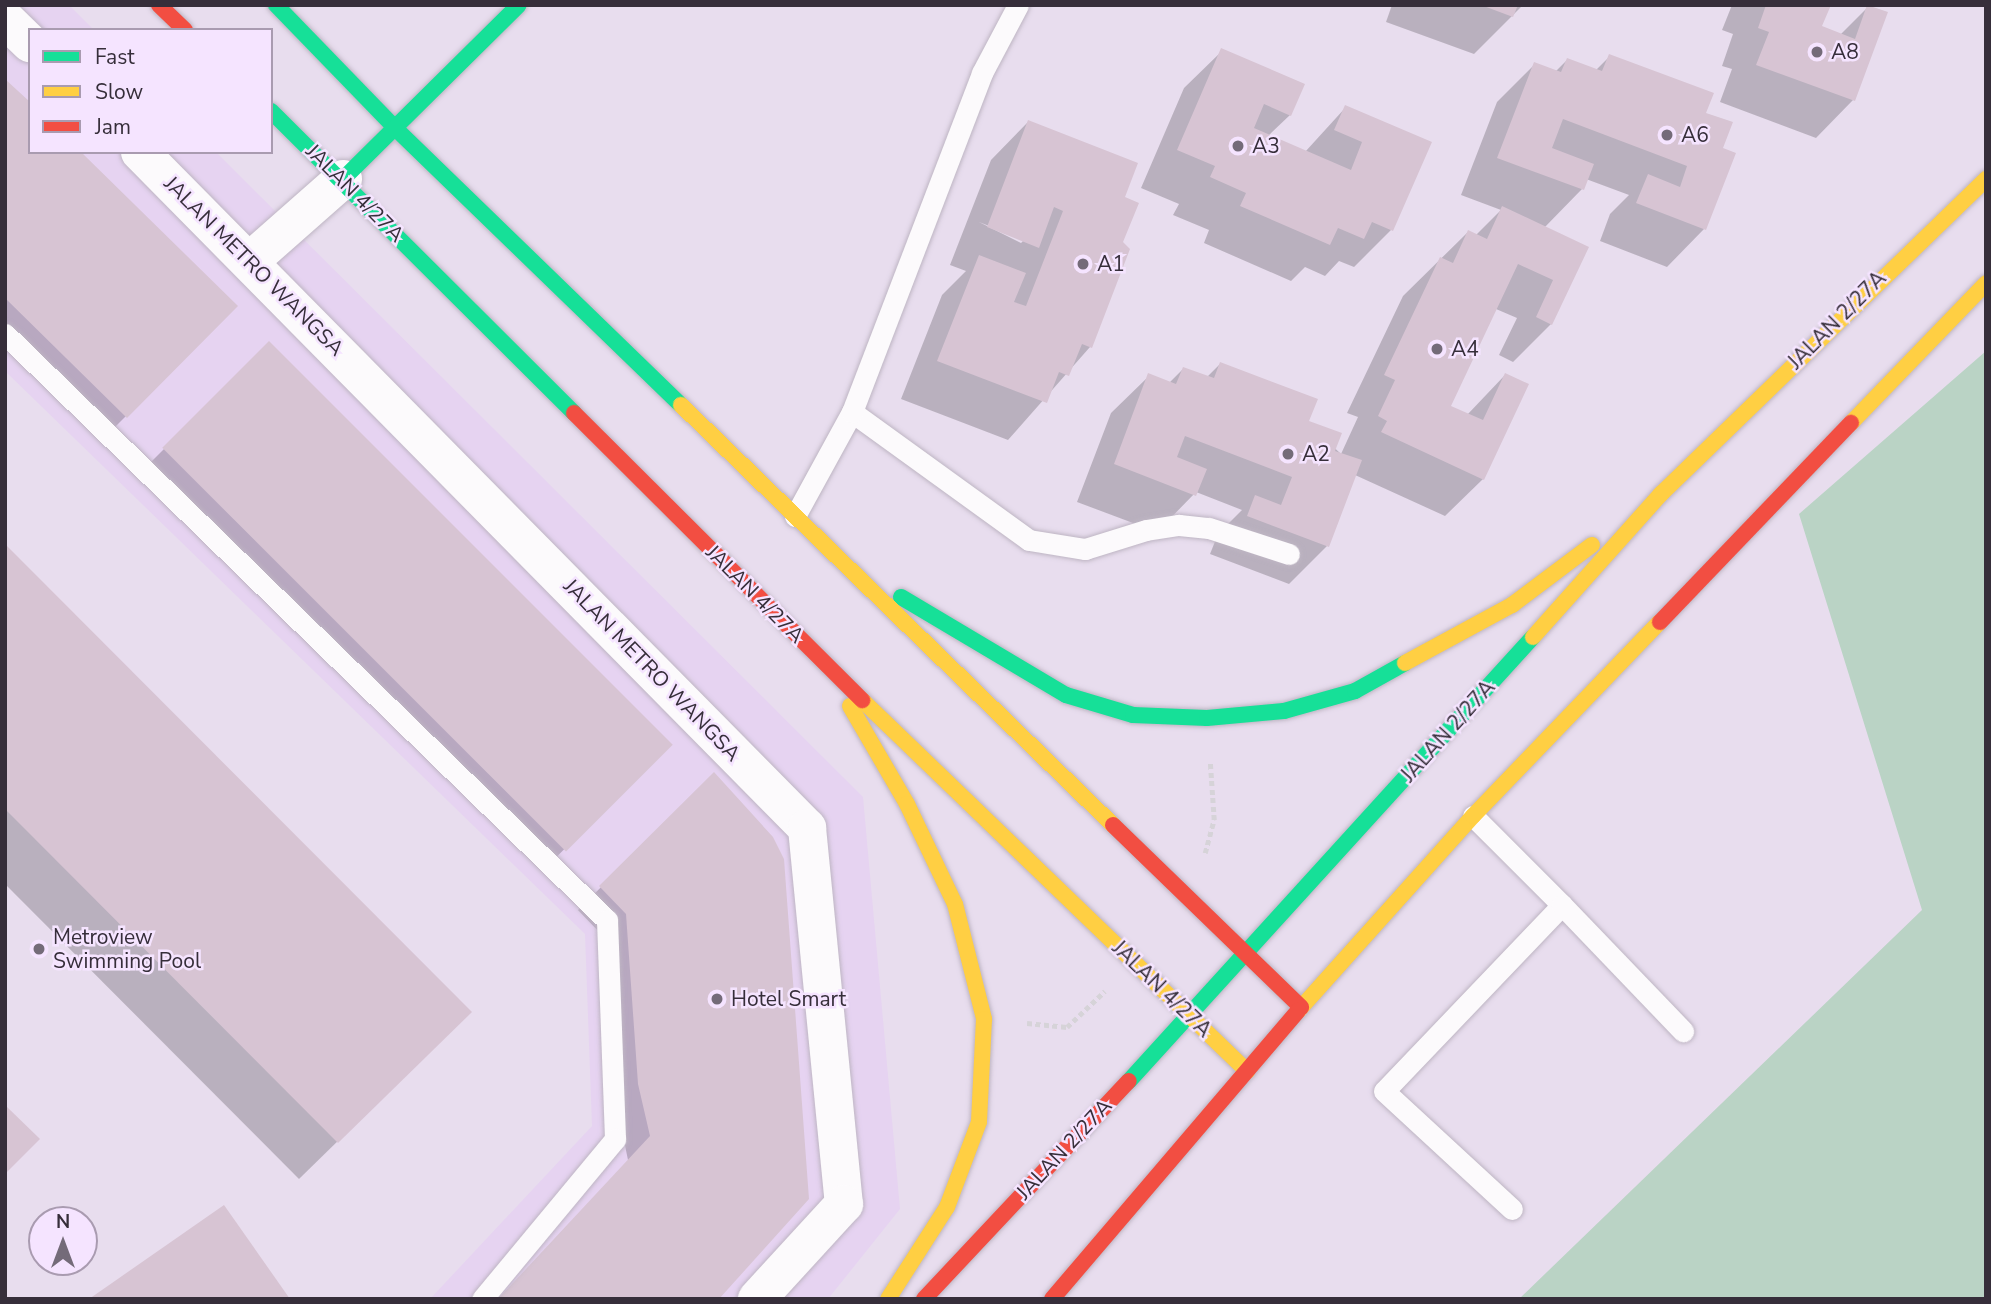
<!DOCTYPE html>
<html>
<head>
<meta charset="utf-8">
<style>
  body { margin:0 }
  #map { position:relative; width:1991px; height:1304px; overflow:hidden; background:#e8ddee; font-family:"Nunito Sans",sans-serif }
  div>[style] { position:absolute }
  .built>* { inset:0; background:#e6d3f1 }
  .green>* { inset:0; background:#bad3c5 }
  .shadow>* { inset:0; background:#0003; transform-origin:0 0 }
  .building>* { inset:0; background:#d7c4d3; transform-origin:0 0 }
  .path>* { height:4.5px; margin-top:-2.25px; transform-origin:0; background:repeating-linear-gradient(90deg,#d6d3d8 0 5px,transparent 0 8.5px) }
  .roads { filter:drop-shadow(0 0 2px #beb5c3) drop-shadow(0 0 2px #beb5c3) }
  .lane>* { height:21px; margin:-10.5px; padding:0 10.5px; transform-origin:10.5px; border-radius:10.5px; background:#fcfafc }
  .street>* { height:38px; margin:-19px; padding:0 19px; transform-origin:19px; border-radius:19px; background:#fcfafc }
  .fast>* { height:16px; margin:-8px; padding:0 8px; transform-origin:8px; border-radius:8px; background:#16e098 }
  .slow>* { height:16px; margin:-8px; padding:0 8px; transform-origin:8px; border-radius:8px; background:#ffcf43 }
  .jam>* { height:16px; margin:-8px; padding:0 8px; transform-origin:8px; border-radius:8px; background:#f24e42 }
  .dots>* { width:19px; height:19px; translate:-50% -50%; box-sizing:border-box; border:4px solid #f5e4ff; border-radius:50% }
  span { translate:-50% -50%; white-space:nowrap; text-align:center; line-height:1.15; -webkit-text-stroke:5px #f5e4ff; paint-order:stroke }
  .poi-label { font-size:21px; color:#362e3a }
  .left { translate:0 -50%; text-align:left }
  .street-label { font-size:21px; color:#362e3a }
  .frame { position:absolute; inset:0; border:7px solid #362e3a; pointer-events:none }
  .legend { position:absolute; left:28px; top:28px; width:245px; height:126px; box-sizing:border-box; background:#f5e4ff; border:2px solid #a99bb0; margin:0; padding:9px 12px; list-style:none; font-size:21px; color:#362e3a }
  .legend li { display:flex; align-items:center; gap:14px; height:35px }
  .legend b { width:35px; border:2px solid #a99bb0 }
  .north { position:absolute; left:28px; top:1206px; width:70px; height:70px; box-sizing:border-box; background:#f5e4ff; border:2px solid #a99bb0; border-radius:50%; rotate:0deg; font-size:19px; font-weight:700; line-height:28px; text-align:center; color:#362e3a }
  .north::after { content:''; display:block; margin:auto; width:24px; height:32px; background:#746b79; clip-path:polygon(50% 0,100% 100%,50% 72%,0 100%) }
</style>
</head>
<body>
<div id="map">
  <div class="built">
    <div style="clip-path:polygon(5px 5px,69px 5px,94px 30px,30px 30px,30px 152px,216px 152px,863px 797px,900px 1209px,828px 1299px,430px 1299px,592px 1126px,585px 934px,5px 371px)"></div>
  </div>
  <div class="green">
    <div style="clip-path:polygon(1986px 351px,1986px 1299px,1519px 1299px,1922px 910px,1799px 514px)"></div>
  </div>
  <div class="shadow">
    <div style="clip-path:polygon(1392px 5px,1523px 5px,1474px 54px,1386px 22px)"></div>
    <div style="clip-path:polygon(1732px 5px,1829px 5px,1820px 27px,1840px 35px,1868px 7px,1864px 5px,1886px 13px,1853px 100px,1816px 138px,1720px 102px,1732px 69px,1722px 66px,1733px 34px,1722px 30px)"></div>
    <div style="clip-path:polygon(1222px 51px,1290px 115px,1268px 136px,1305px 152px,1346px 107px,1430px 142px,1391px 230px,1354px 267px,1339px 261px,1325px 276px,1305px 267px,1291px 281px,1204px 243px,1209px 230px,1173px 215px,1179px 204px,1141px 188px,1184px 88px)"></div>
    <div style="clip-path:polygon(1610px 56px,1704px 114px,1720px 149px,1704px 229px,1667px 267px,1600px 241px,1610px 214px,1629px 195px,1586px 179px,1582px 189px,1544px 228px,1587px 248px,1551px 324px,1513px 362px,1499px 355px,1517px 318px,1496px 309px,1449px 406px,1467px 415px,1505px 375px,1483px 479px,1445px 516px,1355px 475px,1327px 546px,1289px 584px,1210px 554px,1218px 534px,1242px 510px,1196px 492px,1157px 532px,1077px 502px,1111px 413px,1149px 376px,1169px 383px,1183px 369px,1207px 377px,1220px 364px,1307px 422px,1341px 454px,1358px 417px,1347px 413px,1403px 296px,1468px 232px,1475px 236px,1501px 210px,1461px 195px,1497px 102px,1535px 64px,1555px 72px,1567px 60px,1596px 70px)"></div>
    <div style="clip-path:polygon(5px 81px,30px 152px,236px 306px,103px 439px,5px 343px)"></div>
    <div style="clip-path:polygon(evenodd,1028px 122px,1123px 198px,1090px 347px,1008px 440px,901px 399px,942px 295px,966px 271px,950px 265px,991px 160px,1028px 122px,979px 222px,1024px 240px,1021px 243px,979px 222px)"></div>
    <div style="left:269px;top:344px;width:566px;height:180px;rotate:45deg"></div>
    <div style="clip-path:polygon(5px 546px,432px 1049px,299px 1179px,5px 884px)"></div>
    <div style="clip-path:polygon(714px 775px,808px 1198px,628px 1160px,617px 1107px,604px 937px,578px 910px)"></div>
  </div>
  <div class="building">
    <div style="clip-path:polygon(1481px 5px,1518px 5px,1513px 17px)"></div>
    <div style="clip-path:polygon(1766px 5px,1831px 5px,1822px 26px,1855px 39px,1867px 5px,1888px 12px,1855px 101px,1756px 65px,1769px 32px,1758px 28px)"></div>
    <div style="clip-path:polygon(1221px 48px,1305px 84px,1291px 116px,1264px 104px,1254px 128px,1351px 170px,1362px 142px,1334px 130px,1345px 105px,1432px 142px,1393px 231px,1372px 222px,1364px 239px,1338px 228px,1330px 245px,1240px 206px,1246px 193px,1210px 177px,1215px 166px,1177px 150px)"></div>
    <div style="clip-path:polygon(1609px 54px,1714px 93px,1706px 113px,1733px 122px,1723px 148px,1736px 153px,1706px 230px,1636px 203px,1648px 174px,1680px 187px,1687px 166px,1563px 119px,1552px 148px,1594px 164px,1584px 190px,1497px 158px,1534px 62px,1561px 72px,1567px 58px,1602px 71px)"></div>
    <div style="clip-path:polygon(5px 79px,30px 102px,30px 152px,81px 152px,238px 306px,127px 418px,5px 298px)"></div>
    <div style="clip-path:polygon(1028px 120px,1138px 163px,1125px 197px,1139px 203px,1123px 242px,1130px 249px,1092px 348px,1082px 344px,1069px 376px,1059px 372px,1047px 403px,937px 361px,979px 255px,1026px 273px,1014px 302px,1026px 306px,1063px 211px,1054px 207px,1039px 248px,987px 227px)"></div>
    <div style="clip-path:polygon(1502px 206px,1589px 247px,1552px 325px,1536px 317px,1553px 280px,1518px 264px,1451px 406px,1483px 420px,1505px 373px,1529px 384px,1484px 480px,1381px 432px,1387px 421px,1378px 416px,1395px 380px,1384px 375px,1440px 257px,1453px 263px,1468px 230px,1487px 239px)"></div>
    <div style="left:269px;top:341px;width:571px;height:151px;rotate:45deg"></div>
    <div style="clip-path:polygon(1220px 362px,1318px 399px,1309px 421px,1342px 433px,1335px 451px,1362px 460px,1329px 547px,1247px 516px,1255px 495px,1281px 505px,1292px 477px,1185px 436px,1177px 457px,1207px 469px,1196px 496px,1114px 464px,1148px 373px,1176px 384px,1183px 367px,1214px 378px)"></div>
    <div style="clip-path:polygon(5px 544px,472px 1012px,338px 1143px,5px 809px)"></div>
    <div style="clip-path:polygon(714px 772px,773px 837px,784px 859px,809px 1199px,719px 1299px,498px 1299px,650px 1136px,638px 1084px,626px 914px,599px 886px)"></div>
    <div style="clip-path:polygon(5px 1105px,40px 1139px,5px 1174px)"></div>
    <div style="clip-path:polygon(224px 1205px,290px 1299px,89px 1299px)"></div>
  </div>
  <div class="path">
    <div style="left:1205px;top:853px;width:34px;rotate:-75deg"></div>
    <div style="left:1214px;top:820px;width:59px;rotate:-93.9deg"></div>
    <div style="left:1027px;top:1023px;width:40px;rotate:5.7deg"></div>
    <div style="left:1067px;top:1027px;width:52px;rotate:-43.5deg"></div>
  </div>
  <div class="roads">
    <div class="lane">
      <div style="left:5px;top:334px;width:840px;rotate:44.23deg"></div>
      <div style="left:607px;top:920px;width:219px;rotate:87.9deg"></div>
      <div style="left:615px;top:1139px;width:208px;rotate:129.7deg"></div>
      <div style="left:852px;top:412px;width:218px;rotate:35.9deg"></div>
      <div style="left:1029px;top:540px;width:57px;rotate:9.1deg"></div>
      <div style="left:1085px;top:549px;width:64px;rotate:-17.3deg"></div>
      <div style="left:1146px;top:530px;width:33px;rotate:-9deg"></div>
      <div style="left:1179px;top:525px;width:30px;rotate:6deg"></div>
      <div style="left:1209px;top:528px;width:84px;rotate:18deg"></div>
      <div style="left:795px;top:516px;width:119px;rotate:-61.3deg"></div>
      <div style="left:852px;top:412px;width:363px;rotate:-69deg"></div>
      <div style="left:982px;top:73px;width:77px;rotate:-62.1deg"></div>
      <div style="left:1473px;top:816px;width:126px;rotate:45deg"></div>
      <div style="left:1562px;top:905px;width:257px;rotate:133.7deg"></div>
      <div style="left:1384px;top:1091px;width:174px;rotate:42.7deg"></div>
      <div style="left:1562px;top:905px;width:175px;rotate:46.2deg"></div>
    </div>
    <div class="street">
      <div style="left:5px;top:19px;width:35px;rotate:44deg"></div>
      <div style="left:140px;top:152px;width:950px;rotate:45.38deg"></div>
      <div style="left:807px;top:828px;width:378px;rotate:84.4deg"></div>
      <div style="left:844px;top:1204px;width:129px;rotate:132.5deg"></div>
      <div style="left:250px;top:261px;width:124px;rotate:-41.4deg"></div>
    </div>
    <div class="fast">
      <div style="left:276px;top:5px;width:171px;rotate:45.9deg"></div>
      <div style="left:395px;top:128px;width:398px;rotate:44.1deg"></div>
      <div style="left:271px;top:111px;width:428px;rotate:44.9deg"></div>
      <div style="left:343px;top:179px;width:247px;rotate:-44.7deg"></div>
      <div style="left:901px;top:597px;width:192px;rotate:30.7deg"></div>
      <div style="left:1066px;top:695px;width:70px;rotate:16.6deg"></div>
      <div style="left:1133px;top:715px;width:74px;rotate:2.3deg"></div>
      <div style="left:1207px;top:718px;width:77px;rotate:-5.2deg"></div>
      <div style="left:1284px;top:711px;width:74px;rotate:-15.7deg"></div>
      <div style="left:1355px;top:691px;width:57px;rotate:-29.2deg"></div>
      <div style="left:1129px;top:1081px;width:600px;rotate:-47.7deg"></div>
    </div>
    <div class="slow">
      <div style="left:681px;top:405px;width:603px;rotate:44.19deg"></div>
      <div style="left:1851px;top:423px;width:194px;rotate:-46deg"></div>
      <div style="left:1533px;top:637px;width:192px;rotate:-48.2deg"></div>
      <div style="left:1661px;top:494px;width:453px;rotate:-44.1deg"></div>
      <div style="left:1405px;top:663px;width:122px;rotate:-28.5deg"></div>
      <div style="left:1512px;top:605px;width:100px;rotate:-36.9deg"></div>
      <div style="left:862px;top:700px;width:535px;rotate:43.94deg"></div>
      <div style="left:850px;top:706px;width:113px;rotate:59.8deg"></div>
      <div style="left:907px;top:804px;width:111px;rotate:64.4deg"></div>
      <div style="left:955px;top:904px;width:119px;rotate:75.8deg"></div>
      <div style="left:984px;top:1019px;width:103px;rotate:92.8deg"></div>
      <div style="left:979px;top:1122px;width:91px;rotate:110.6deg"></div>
      <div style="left:947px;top:1207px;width:109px;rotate:122.7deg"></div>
      <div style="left:1298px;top:1011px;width:262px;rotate:-48.1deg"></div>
      <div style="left:1473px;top:816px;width:269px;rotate:-46.1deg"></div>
    </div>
    <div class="jam">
      <div style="left:159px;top:5px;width:36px;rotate:44deg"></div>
      <div style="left:574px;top:413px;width:407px;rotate:44.9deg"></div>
      <div style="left:1660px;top:622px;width:276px;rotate:-46.2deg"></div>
      <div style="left:1113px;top:825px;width:262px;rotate:44.1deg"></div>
      <div style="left:924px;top:1299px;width:299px;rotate:-46.8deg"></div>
      <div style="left:1052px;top:1299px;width:379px;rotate:-49.5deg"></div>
    </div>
  </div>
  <div class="dots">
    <div style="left:1817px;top:52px;background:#746b79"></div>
    <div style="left:1667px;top:135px;background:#746b79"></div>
    <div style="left:1238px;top:146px;background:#746b79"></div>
    <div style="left:1083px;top:264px;background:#746b79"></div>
    <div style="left:1437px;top:349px;background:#746b79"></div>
    <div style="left:1288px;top:454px;background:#746b79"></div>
    <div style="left:39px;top:949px;background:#746b79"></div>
    <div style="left:717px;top:999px;background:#746b79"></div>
  </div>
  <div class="poi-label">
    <span class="left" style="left:1831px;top:52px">A8</span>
    <span class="left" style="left:1681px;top:135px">A6</span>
    <span class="left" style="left:1252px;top:146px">A3</span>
    <span class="left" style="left:1097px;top:264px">A1</span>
    <span class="left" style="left:1451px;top:349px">A4</span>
    <span class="left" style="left:1302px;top:454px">A2</span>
    <span class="left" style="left:53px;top:949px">Metroview<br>Swimming Pool</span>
    <span class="left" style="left:731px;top:999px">Hotel Smart</span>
  </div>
  <div class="street-label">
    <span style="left:355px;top:193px;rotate:45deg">JALAN 4/27A</span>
    <span style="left:254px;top:266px;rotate:45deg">JALAN METRO WANGSA</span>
    <span style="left:1837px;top:320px;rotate:-45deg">JALAN 2/27A</span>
    <span style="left:755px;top:594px;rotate:45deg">JALAN 4/27A</span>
    <span style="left:652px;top:670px;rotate:46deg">JALAN METRO WANGSA</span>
    <span style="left:1448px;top:731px;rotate:-48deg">JALAN 2/27A</span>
    <span style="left:1162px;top:989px;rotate:44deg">JALAN 4/27A</span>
    <span style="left:1064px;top:1149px;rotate:-47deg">JALAN 2/27A</span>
  </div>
  <div class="frame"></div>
  <ul class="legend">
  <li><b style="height:9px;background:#16e098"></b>Fast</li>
  <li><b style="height:9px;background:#ffcf43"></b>Slow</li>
  <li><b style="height:9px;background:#f24e42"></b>Jam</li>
  </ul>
  <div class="north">N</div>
</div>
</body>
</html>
